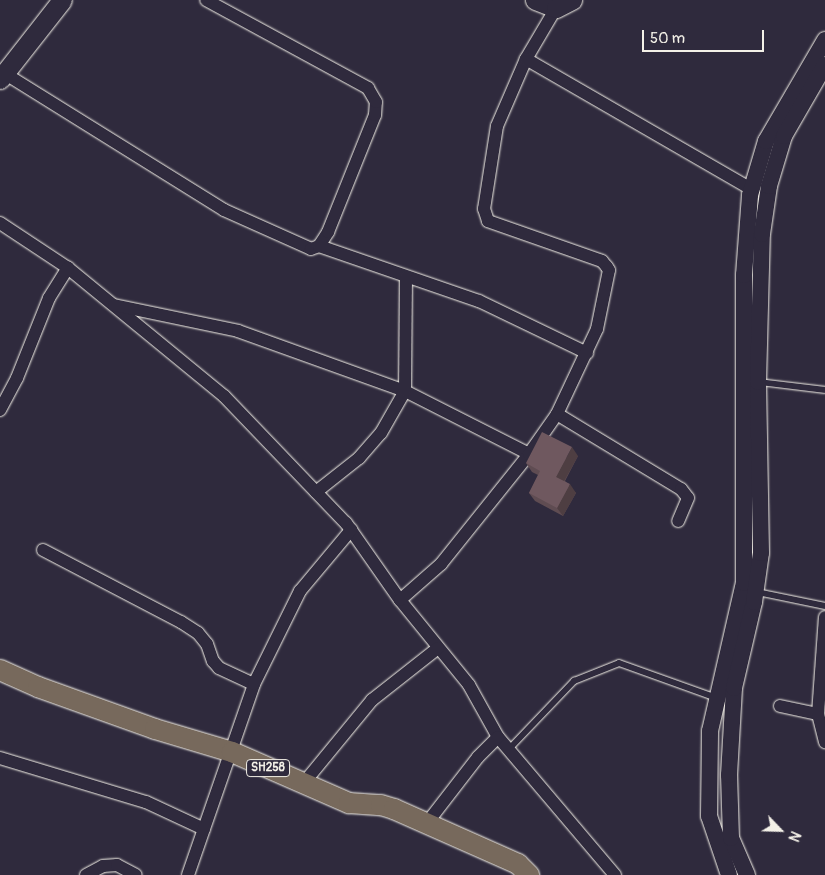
<!DOCTYPE html>
<html>
<head>
<meta charset="utf-8">
<style>
  body { margin:0 }
  #map { position:relative; width:825px; height:875px; overflow:hidden; background:#2f2a3d; font-family:Pangolin,sans-serif }
  div>[style] { position:absolute }
  .roads { filter:drop-shadow(0 0 1px #f4f1e8) drop-shadow(0 0 1px #f4f1e8) }
  .service>* { height:6px; margin:-3px; padding:0 3px; transform-origin:3px; border-radius:3px; background:#2f2a3d }
  .minor>* { height:12px; margin:-6px; padding:0 6px; transform-origin:6px; border-radius:6px; background:#2f2a3d }
  .tertiary>* { height:16px; margin:-8px; padding:0 8px; transform-origin:8px; border-radius:8px; background:#2f2a3d }
  .secondary>* { height:19px; margin:-9.5px; padding:0 9.5px; transform-origin:9.5px; border-radius:9.5px; background:#2f2a3d }
  .primary>* { height:20px; margin:-10px; padding:0 10px; transform-origin:10px; border-radius:10px; background:#77695c }
  .wall>* { inset:0; background:#5f4c52 }
  .shaded-wall>* { inset:0; background:#4e3e42 }
  .building>* { inset:0; background:#6f585f }
  span { translate:-50% -50%; white-space:nowrap; text-align:center; line-height:1.15; -webkit-text-stroke:4px #2f2a3d; paint-order:stroke }
  .shield-label span { padding:1px 4px; background:#2f2a3d; border:1px solid; border-radius:4px; -webkit-text-stroke-width:0 }
  .shield-label { font-size:12px; color:#f4f1e8; font-weight:700 }
  .north { position:absolute; left:755px; top:805px; width:50px; height:50px; -webkit-text-stroke:4px #2f2a3d; paint-order:stroke; rotate:114deg; font-size:14px; font-weight:700; line-height:20px; text-align:center; color:#f4f1e8 }
  .north::after { content:''; display:block; margin:auto; width:18px; height:22px; background:#f4f1e8; clip-path:polygon(50% 0,100% 100%,50% 72%,0 100%) }
  .scale { position:absolute; left:642px; top:30px; width:122px; height:22px; box-sizing:border-box; border:2px solid #f4f1e8; border-top:0; padding-left:6px; font-size:15px; line-height:18px; white-space:nowrap; color:#f4f1e8; -webkit-text-stroke:4px #2f2a3d; paint-order:stroke }
</style>
</head>
<body>
<div id="map">
  <div class="roads">
    <div class="service">
      <div style="left:759px;top:382px;width:66px;rotate:6.9deg"></div>
      <div style="left:757px;top:592px;width:69px;rotate:11.6deg"></div>
      <div style="left:510px;top:748px;width:93px;rotate:-46.3deg"></div>
      <div style="left:574px;top:681px;width:48px;rotate:-21.8deg"></div>
      <div style="left:619px;top:663px;width:104px;rotate:19.7deg"></div>
    </div>
    <div class="minor">
      <div style="left:526px;top:59px;width:59px;rotate:-59.5deg"></div>
      <div style="left:4px;top:73px;width:259px;rotate:31.9deg"></div>
      <div style="left:224px;top:210px;width:95px;rotate:24.1deg"></div>
      <div style="left:311px;top:249px;width:9px;rotate:-21deg"></div>
      <div style="left:319px;top:246px;width:17px;rotate:-57deg"></div>
      <div style="left:328px;top:232px;width:126px;rotate:-68.1deg"></div>
      <div style="left:375px;top:115px;width:13px;rotate:-86deg"></div>
      <div style="left:376px;top:102px;width:16px;rotate:-120deg"></div>
      <div style="left:368px;top:88px;width:184px;rotate:-151.5deg"></div>
      <div style="left:0;top:223px;width:82px;rotate:33.5deg"></div>
      <div style="left:68px;top:268px;width:202px;rotate:39.4deg"></div>
      <div style="left:224px;top:396px;width:176px;rotate:46.2deg"></div>
      <div style="left:346px;top:523px;width:94px;rotate:55deg"></div>
      <div style="left:400px;top:600px;width:109px;rotate:50.9deg"></div>
      <div style="left:469px;top:685px;width:60px;rotate:60.9deg"></div>
      <div style="left:498px;top:737px;width:181px;rotate:49.7deg"></div>
      <div style="left:319px;top:246px;width:169px;rotate:19deg"></div>
      <div style="left:479px;top:301px;width:120px;rotate:25.7deg"></div>
      <div style="left:114px;top:305px;width:127px;rotate:11.8deg"></div>
      <div style="left:238px;top:331px;width:177px;rotate:19.8deg"></div>
      <div style="left:405px;top:391px;width:139px;rotate:26.9deg"></div>
      <div style="left:0;top:410px;width:36px;rotate:-62deg"></div>
      <div style="left:17px;top:378px;width:86px;rotate:-68.2deg"></div>
      <div style="left:49px;top:298px;width:36px;rotate:-58deg"></div>
      <div style="left:557px;top:414px;width:145px;rotate:31.2deg"></div>
      <div style="left:681px;top:489px;width:11px;rotate:52deg"></div>
      <div style="left:688px;top:498px;width:25px;rotate:113deg"></div>
      <div style="left:316px;top:492px;width:55px;rotate:-38.3deg"></div>
      <div style="left:359px;top:458px;width:33px;rotate:-49deg"></div>
      <div style="left:381px;top:433px;width:48px;rotate:-60.3deg"></div>
      <div style="left:405px;top:391px;width:114px;rotate:-89.5deg"></div>
      <div style="left:43px;top:550px;width:156px;rotate:27.6deg"></div>
      <div style="left:181px;top:622px;width:20px;rotate:33deg"></div>
      <div style="left:198px;top:633px;width:14px;rotate:51deg"></div>
      <div style="left:207px;top:644px;width:18px;rotate:71deg"></div>
      <div style="left:213px;top:661px;width:9px;rotate:49deg"></div>
      <div style="left:219px;top:668px;width:38px;rotate:25deg"></div>
      <div style="left:400px;top:600px;width:55px;rotate:-41.3deg"></div>
      <div style="left:441px;top:564px;width:141px;rotate:-51.3deg"></div>
      <div style="left:529px;top:454px;width:49px;rotate:-55deg"></div>
      <div style="left:557px;top:414px;width:94px;rotate:-64.8deg"></div>
      <div style="left:597px;top:329px;width:60px;rotate:-78.5deg"></div>
      <div style="left:609px;top:270px;width:4px;rotate:-124deg"></div>
      <div style="left:607px;top:267px;width:8px;rotate:-130deg"></div>
      <div style="left:602px;top:261px;width:121px;rotate:-160.7deg"></div>
      <div style="left:488px;top:221px;width:13px;rotate:-108deg"></div>
      <div style="left:484px;top:209px;width:84px;rotate:-81.1deg"></div>
      <div style="left:497px;top:126px;width:73px;rotate:-66.6deg"></div>
      <div style="left:526px;top:59px;width:260px;rotate:30deg"></div>
      <div style="left:780px;top:706px;width:39px;rotate:12deg"></div>
      <div style="left:818px;top:714px;width:29px;rotate:76deg"></div>
      <div style="left:818px;top:714px;width:97px;rotate:-85.9deg"></div>
      <div style="left:0;top:758px;width:152px;rotate:16.8deg"></div>
      <div style="left:146px;top:802px;width:64px;rotate:25deg"></div>
      <div style="left:303px;top:784px;width:109px;rotate:-50.6deg"></div>
      <div style="left:372px;top:700px;width:84px;rotate:-38.2deg"></div>
      <div style="left:427px;top:823px;width:83px;rotate:-52.3deg"></div>
      <div style="left:478px;top:757px;width:28px;rotate:-45deg"></div>
      <div style="left:86px;top:875px;width:19px;rotate:-28deg"></div>
      <div style="left:103px;top:866px;width:14px;rotate:-4deg"></div>
      <div style="left:117px;top:865px;width:21px;rotate:28deg"></div>
      <div style="left:188px;top:875px;width:202px;rotate:-70.9deg"></div>
      <div style="left:254px;top:684px;width:104px;rotate:-63.7deg"></div>
      <div style="left:300px;top:591px;width:80px;rotate:-50.1deg"></div>
    </div>
    <div class="tertiary">
      <div style="left:729px;top:875px;width:62px;rotate:-108.7deg"></div>
      <div style="left:709px;top:816px;width:85px;rotate:-89.3deg"></div>
      <div style="left:710px;top:731px;width:152px;rotate:-77.1deg"></div>
      <div style="left:744px;top:583px;width:308px;rotate:-90deg"></div>
      <div style="left:744px;top:275px;width:80px;rotate:-85.7deg"></div>
      <div style="left:750px;top:195px;width:56px;rotate:-73.5deg"></div>
      <div style="left:766px;top:141px;width:117px;rotate:-59.7deg"></div>
      <div style="left:747px;top:875px;width:40px;rotate:-113.4deg"></div>
      <div style="left:731px;top:838px;width:63px;rotate:-91.8deg"></div>
      <div style="left:729px;top:775px;width:87px;rotate:-86.7deg"></div>
      <div style="left:734px;top:688px;width:88px;rotate:-76.9deg"></div>
      <div style="left:754px;top:602px;width:49px;rotate:-81.9deg"></div>
      <div style="left:761px;top:553px;width:171px;rotate:-91deg"></div>
      <div style="left:758px;top:382px;width:148px;rotate:-88.5deg"></div>
      <div style="left:762px;top:234px;width:49px;rotate:-81.7deg"></div>
      <div style="left:769px;top:186px;width:52px;rotate:-73.3deg"></div>
      <div style="left:784px;top:136px;width:82px;rotate:-60deg"></div>
    </div>
    <div class="secondary">
      <div style="left:535px;top:0;width:22px;rotate:21deg"></div>
      <div style="left:556px;top:8px;width:18px;rotate:-27deg"></div>
      <div style="left:0;top:79px;width:100px;rotate:-51.9deg"></div>
    </div>
    <div class="primary">
      <div style="left:0;top:670px;width:42px;rotate:24.1deg"></div>
      <div style="left:38px;top:687px;width:124px;rotate:19.7deg"></div>
      <div style="left:155px;top:729px;width:80px;rotate:16.6deg"></div>
      <div style="left:232px;top:752px;width:128px;rotate:23.6deg"></div>
      <div style="left:349px;top:803px;width:32px;rotate:4deg"></div>
      <div style="left:381px;top:805px;width:14px;rotate:17deg"></div>
      <div style="left:394px;top:809px;width:136px;rotate:23.9deg"></div>
      <div style="left:518px;top:864px;width:16px;rotate:45deg"></div>
    </div>
  </div>
  <div class="wall">
    <div style="clip-path:polygon(578px 456px,565px 481px,576px 493px,563px 516px,535px 501px,529px 493px,538px 475px,532px 472px,526px 463px)"></div>
  </div>
  <div class="shaded-wall">
    <div style="clip-path:polygon(572px 447px,578px 456px,562px 485px,556px 477px)"></div>
    <div style="clip-path:polygon(570px 484px,576px 493px,563px 516px,557px 508px)"></div>
  </div>
  <div class="building">
    <div style="clip-path:polygon(542px 432px,572px 447px,556px 477px,570px 484px,557px 508px,529px 493px,540px 471px,526px 463px)"></div>
  </div>
  <div class="shield-label">
    <span style="left:268px;top:768px">SH258</span>
  </div>
  <div class="north">N</div>
  <div class="scale">50 m</div>
</div>
</body>
</html>
